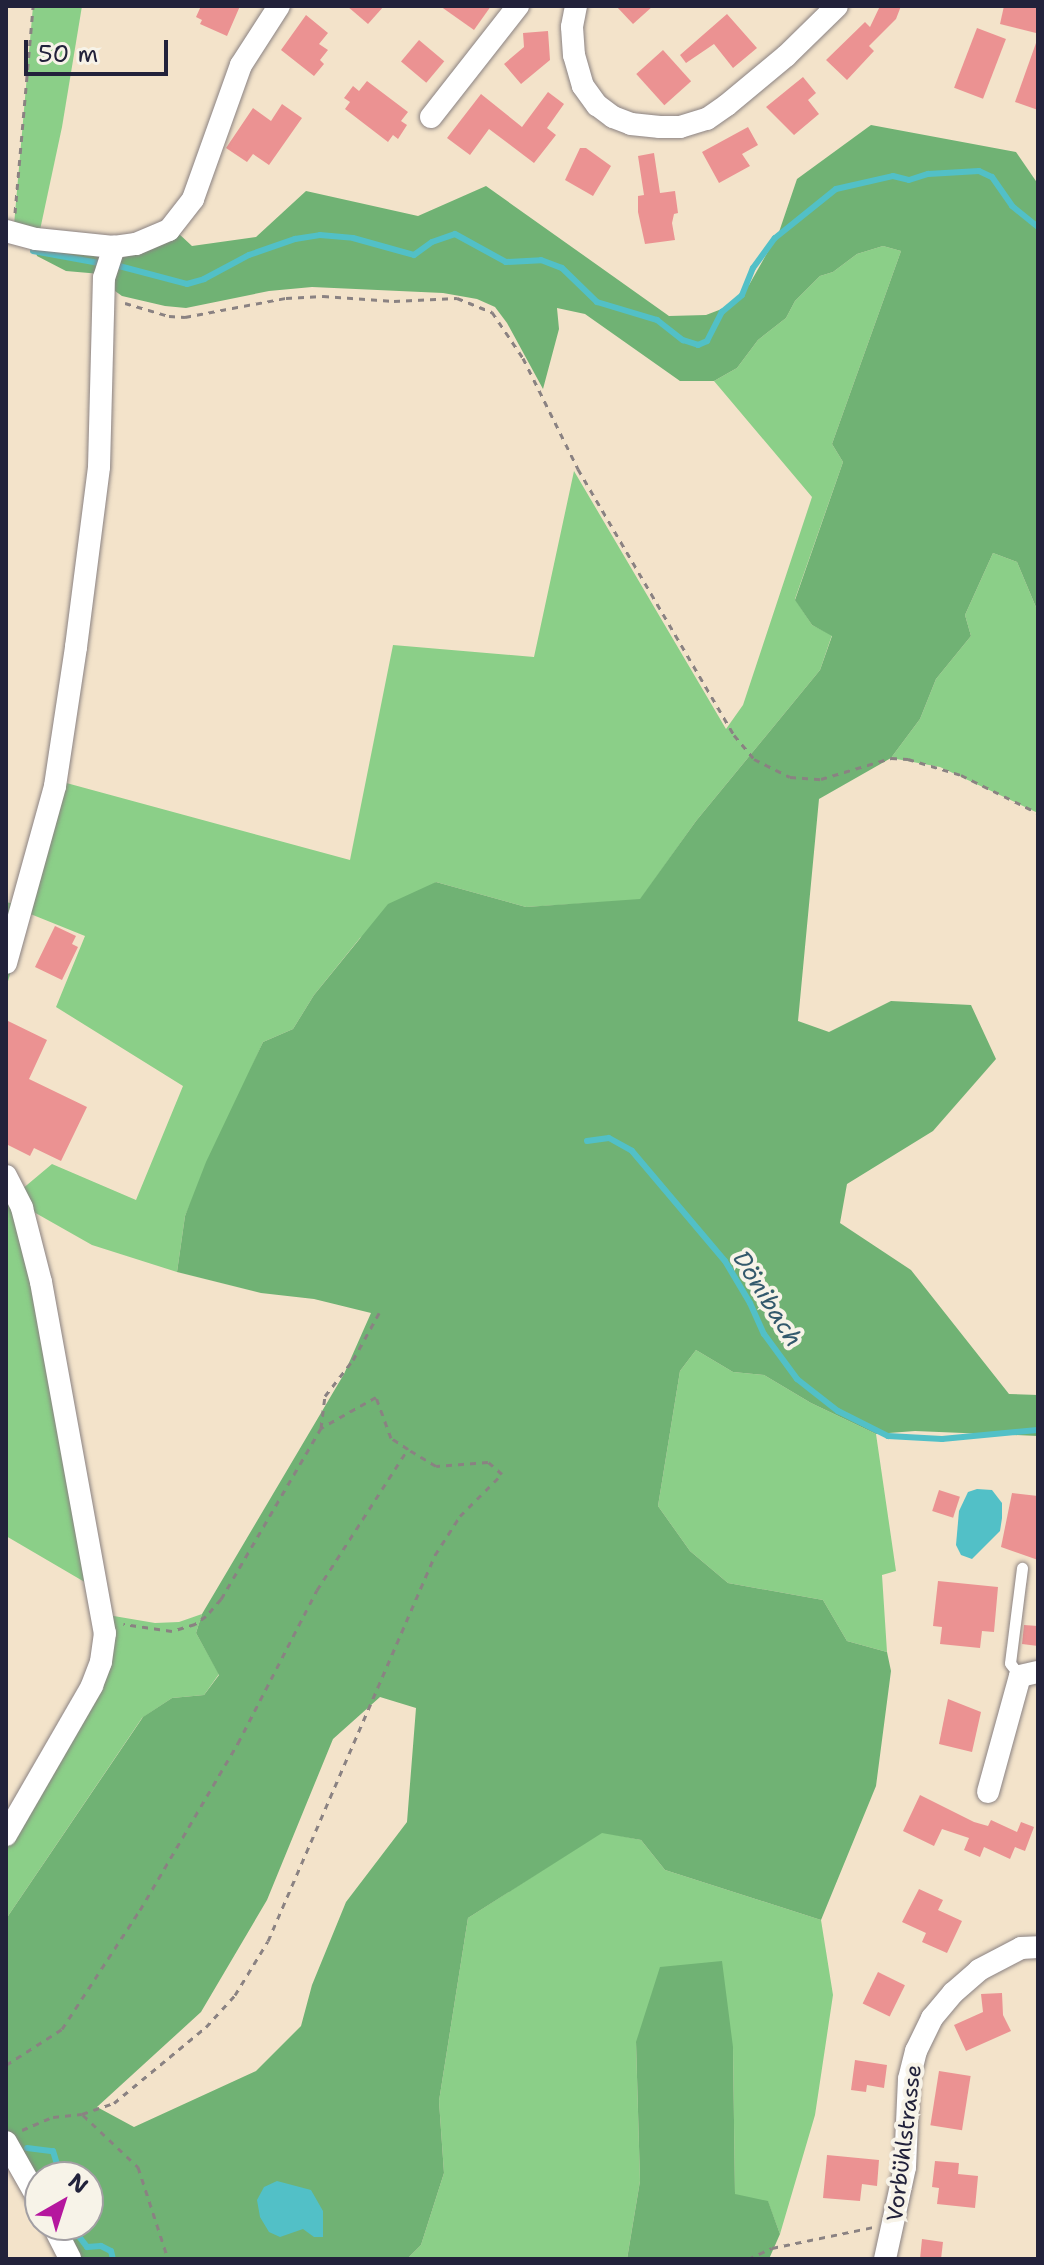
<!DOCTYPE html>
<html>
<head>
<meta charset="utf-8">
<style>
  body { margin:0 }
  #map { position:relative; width:1044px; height:2265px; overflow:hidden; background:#f3e3ca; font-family:"Shantell Sans",sans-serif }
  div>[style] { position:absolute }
  .green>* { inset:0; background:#8bcf88 }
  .forest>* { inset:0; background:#70b274 }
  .water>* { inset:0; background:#52c0c7 }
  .stream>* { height:6px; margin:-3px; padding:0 3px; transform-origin:3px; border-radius:3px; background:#52c0c7 }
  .building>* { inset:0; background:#eb9292; transform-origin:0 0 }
  .path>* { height:3px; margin-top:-1.5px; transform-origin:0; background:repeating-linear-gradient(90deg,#8a8282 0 6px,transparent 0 12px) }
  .roads { filter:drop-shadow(0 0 2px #8a8282) drop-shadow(0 0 2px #8a8282) }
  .lane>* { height:11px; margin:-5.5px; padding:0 5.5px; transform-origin:5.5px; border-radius:5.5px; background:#fff }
  .street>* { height:22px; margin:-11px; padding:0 11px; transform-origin:11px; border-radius:11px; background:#fff }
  span { translate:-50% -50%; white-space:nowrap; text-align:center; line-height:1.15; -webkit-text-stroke:8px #f7f3e8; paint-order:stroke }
  .street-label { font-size:22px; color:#22223b }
  .water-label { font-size:24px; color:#33596c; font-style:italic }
  .frame { position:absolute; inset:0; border:8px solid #22223b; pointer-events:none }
  .north { position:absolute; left:24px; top:2161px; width:80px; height:80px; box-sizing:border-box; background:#f7f3e8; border:2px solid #a29fa3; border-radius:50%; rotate:39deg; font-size:22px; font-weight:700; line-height:32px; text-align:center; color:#22223b }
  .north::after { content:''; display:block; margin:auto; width:28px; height:36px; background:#b5179e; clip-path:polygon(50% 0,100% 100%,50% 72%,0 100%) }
  .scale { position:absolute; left:24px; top:40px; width:144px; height:36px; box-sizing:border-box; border:4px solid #22223b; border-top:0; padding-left:10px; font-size:24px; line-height:28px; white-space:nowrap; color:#22223b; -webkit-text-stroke:6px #f7f3e8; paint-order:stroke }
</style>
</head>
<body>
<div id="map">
  <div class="green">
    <div style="clip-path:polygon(33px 6px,82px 6px,62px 127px,40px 230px,14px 225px)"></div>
    <div style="clip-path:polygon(883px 246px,901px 251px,832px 444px,843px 462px,795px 599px,812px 625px,832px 635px,820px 670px,696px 821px,640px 900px,526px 907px,436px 882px,360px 938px,314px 995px,293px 1029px,263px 1042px,185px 1216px,177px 1272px,92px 1245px,32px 1211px,88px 1584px,6px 1536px,6px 1185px,21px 1190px,52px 1164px,136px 1200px,183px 1086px,56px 1007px,85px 936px,28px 913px,6px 988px,6px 902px,14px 904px,48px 778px,350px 860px,393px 645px,534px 657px,574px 471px,726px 729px,743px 705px,812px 497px,714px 381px,737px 368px,758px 340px,786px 318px,795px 301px,820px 276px,833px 272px,857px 254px)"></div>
    <div style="clip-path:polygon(993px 553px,1017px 562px,1038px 612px,1038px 813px,940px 767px,891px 758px,920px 719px,936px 679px,971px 636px,965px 615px)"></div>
    <div style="clip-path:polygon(696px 1350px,733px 1372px,764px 1375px,811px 1403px,876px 1434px,896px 1571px,882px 1575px,887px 1652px,847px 1641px,823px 1600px,728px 1583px,690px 1551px,658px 1506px,680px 1371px)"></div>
    <div style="clip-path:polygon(96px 1613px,155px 1623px,179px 1622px,202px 1614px,196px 1633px,219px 1674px,204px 1695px,172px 1698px,142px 1718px,6px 1919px,6px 1820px,84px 1685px,96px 1650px)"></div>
    <div style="clip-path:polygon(602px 1832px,641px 1840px,665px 1870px,821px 1920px,833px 1995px,815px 2115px,780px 2234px,768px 2202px,735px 2195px,733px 2047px,636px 2042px,640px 2181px,627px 2259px,407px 2259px,421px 2245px,444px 2173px,439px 2101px,468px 1918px)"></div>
  </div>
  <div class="forest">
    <div style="clip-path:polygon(evenodd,871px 125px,1016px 152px,1038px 184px,1038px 612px,1017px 562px,993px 553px,965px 615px,971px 636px,936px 679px,920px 719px,891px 758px,819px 799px,798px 1021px,829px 1032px,891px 1001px,971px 1005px,996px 1059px,933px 1131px,847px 1184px,840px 1223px,911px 1270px,1009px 1394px,1038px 1395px,1038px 1436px,915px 1431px,876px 1434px,811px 1403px,764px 1375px,733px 1372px,696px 1350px,680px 1371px,658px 1506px,690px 1551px,728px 1583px,823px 1600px,847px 1641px,887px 1652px,891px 1671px,876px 1786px,821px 1920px,665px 1870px,641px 1840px,602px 1833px,468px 1918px,439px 2101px,444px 2173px,421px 2245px,407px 2259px,74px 2259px,56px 2225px,88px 2225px,88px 2177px,40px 2177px,40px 2202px,6px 2151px,6px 1919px,143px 1717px,172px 1698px,204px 1695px,219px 1675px,196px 1633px,202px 1614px,344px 1374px,371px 1313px,314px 1299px,261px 1293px,177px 1272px,185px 1216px,206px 1162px,263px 1042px,293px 1029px,314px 995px,388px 904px,436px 882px,526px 907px,640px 899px,696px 821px,820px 670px,832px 636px,812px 625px,795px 600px,843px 462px,832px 444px,901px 251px,883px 246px,857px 254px,833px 272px,820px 276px,795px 301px,786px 318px,758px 340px,737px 368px,714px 381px,680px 381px,585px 314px,557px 308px,559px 329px,543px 389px,507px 323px,495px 307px,477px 299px,443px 293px,312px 287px,269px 291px,186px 308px,165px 306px,122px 296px,115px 291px,112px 275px,66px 271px,37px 256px,35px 249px,178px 233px,192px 246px,256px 237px,306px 191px,418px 216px,486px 186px,669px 316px,706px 315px,732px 305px,749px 285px,779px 232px,797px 179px,871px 125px,380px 1697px,416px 1708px,407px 1822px,346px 1902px,312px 1985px,301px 2026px,256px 2071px,134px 2127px,97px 2107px,201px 2012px,267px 1900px,333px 1739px,380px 1697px)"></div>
    <div style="clip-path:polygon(722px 1961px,733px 2047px,735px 2194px,768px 2201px,780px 2234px,769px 2259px,627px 2259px,640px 2181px,636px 2042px,660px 1967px)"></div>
  </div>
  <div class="water">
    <div style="clip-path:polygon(977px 1489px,992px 1490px,1002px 1503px,1002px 1518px,1000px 1531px,972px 1559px,961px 1555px,956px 1545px,959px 1511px,968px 1492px)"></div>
    <div style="clip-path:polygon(277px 2181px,311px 2190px,323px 2211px,323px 2237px,314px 2237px,303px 2229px,280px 2237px,269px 2232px,260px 2217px,257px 2200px,264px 2187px)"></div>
  </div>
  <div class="stream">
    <div style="left:33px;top:251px;width:67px;rotate:10.3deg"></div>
    <div style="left:119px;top:266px;width:70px;rotate:14.8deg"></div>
    <div style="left:187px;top:284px;width:18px;rotate:-16deg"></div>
    <div style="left:204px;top:279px;width:51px;rotate:-28.1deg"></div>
    <div style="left:249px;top:255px;width:49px;rotate:-19.2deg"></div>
    <div style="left:295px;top:239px;width:25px;rotate:-9deg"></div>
    <div style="left:320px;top:235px;width:33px;rotate:5deg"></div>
    <div style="left:353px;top:238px;width:63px;rotate:15.6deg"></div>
    <div style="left:414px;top:255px;width:22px;rotate:-36deg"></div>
    <div style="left:432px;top:242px;width:24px;rotate:-19deg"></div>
    <div style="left:455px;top:234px;width:58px;rotate:28.8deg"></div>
    <div style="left:506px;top:262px;width:35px;rotate:-3deg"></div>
    <div style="left:541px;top:260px;width:22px;rotate:21deg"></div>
    <div style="left:562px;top:268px;width:49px;rotate:44.2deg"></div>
    <div style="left:597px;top:302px;width:63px;rotate:16.7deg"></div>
    <div style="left:657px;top:320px;width:33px;rotate:38deg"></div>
    <div style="left:683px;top:340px;width:16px;rotate:18deg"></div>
    <div style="left:698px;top:345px;width:10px;rotate:-24deg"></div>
    <div style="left:707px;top:341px;width:33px;rotate:-63deg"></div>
    <div style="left:722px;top:312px;width:26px;rotate:-40deg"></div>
    <div style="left:742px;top:295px;width:29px;rotate:-68deg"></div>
    <div style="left:753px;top:268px;width:37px;rotate:-54deg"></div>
    <div style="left:775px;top:238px;width:78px;rotate:-38.8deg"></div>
    <div style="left:836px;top:189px;width:58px;rotate:-12.8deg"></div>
    <div style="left:893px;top:176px;width:16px;rotate:14deg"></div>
    <div style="left:909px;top:180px;width:20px;rotate:-18deg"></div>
    <div style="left:928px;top:174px;width:51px;rotate:-3.4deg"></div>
    <div style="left:979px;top:171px;width:14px;rotate:25deg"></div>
    <div style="left:992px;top:177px;width:35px;rotate:55deg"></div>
    <div style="left:1012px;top:206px;width:33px;rotate:39deg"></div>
    <div style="left:587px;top:1141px;width:22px;rotate:-8deg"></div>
    <div style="left:609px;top:1138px;width:26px;rotate:29deg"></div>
    <div style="left:632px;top:1151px;width:144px;rotate:49.8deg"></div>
    <div style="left:725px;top:1261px;width:49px;rotate:59.2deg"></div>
    <div style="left:750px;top:1303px;width:34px;rotate:66deg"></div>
    <div style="left:764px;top:1334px;width:56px;rotate:53.7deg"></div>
    <div style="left:797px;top:1379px;width:52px;rotate:38deg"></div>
    <div style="left:838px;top:1411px;width:56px;rotate:26.6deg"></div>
    <div style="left:888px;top:1436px;width:54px;rotate:3.2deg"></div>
    <div style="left:942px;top:1439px;width:96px;rotate:-5.4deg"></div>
    <div style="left:27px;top:2148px;width:26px;rotate:7deg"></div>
    <div style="left:53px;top:2151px;width:27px;rotate:73deg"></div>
    <div style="left:70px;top:2225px;width:28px;rotate:52deg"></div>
    <div style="left:87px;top:2247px;width:14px;rotate:-4deg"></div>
    <div style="left:101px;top:2246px;width:11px;rotate:27deg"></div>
    <div style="left:111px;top:2251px;width:8px;rotate:76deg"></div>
  </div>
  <div class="building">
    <div style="clip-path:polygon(201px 6px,240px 6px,227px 36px,200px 24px,202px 20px,196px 17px)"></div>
    <div style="clip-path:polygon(347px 6px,384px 6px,368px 24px)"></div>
    <div style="clip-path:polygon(440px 6px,491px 6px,474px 30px)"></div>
    <div style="clip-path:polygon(616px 6px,653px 6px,633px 24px)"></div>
    <div style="clip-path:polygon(880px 6px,901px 6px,896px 19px,869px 46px,874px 51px,847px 80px,826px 60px,865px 22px,870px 27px)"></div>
    <div style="clip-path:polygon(1004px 6px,1038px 6px,1036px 33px,1000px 24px)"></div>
    <div style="clip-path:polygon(727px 14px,757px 48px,733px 68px,714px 44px,686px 63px,680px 55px)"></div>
    <div style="clip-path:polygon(306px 15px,328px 33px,319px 44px,328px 50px,320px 60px,324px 64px,314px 76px,281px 50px)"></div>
    <div style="left:977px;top:28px;width:31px;height:64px;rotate:21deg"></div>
    <div style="clip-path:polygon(548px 31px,550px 60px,521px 84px,504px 64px,524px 47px,523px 33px)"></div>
    <div style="left:419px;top:40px;width:33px;height:28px;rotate:40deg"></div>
    <div style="clip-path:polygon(1036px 43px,1038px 43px,1038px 110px,1015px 102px)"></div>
    <div style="left:663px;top:50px;width:42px;height:36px;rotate:48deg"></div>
    <div style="clip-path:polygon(803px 77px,816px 93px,808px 100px,819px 114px,794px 135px,766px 107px)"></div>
    <div style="clip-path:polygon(367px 81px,408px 112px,401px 121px,407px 125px,398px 139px,393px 135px,388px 142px,345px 109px,350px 102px,344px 98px,353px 86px,359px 91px)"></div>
    <div style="clip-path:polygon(548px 92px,564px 104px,547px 128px,556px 135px,534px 163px,489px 129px,470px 155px,447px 138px,481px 94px,522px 127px)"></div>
    <div style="clip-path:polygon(282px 104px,302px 118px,269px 165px,253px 154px,247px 162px,226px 148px,253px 108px,271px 121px)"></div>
    <div style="clip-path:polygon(748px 127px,758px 145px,742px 154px,750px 166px,719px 183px,702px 152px)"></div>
    <div style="clip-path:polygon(580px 148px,586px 148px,611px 166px,593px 196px,565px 180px)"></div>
    <div style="clip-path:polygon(654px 153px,660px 193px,675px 191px,678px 213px,674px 214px,672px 223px,675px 240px,645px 244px,638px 212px,638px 196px,644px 195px,638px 156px)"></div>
    <div style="clip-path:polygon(55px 926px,76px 936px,72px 944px,78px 947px,62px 980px,35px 967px)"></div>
    <div style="clip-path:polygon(6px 1020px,47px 1040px,29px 1079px,87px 1107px,61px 1161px,34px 1148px,30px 1156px,6px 1144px)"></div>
    <div style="left:939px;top:1490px;width:22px;height:22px;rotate:18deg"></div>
    <div style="clip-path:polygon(1012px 1493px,1038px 1496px,1038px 1560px,1001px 1547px)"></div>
    <div style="clip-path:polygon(938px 1581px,998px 1587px,994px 1632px,982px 1631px,980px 1648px,940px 1644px,942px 1627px,933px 1626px)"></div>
    <div style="clip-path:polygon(1024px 1625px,1038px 1626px,1038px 1646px,1022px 1644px)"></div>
    <div style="clip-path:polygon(948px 1699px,981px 1712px,972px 1752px,939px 1744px)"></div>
    <div style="clip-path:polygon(920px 1795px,974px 1822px,988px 1826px,991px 1820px,1017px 1832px,1021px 1822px,1034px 1827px,1025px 1851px,1015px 1847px,1010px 1859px,984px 1847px,980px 1857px,964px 1850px,969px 1838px,942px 1829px,934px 1846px,903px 1831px)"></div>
    <div style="clip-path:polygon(919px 1889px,943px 1900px,938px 1910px,962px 1921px,947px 1953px,922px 1942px,926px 1933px,902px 1922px)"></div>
    <div style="left:878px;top:1972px;width:30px;height:35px;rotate:26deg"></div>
    <div style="clip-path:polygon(1002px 1993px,1003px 2015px,1011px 2031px,966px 2051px,954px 2025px,983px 2012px,981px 1994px)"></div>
    <div style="clip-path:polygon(855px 2060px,887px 2065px,884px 2088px,867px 2085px,866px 2092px,851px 2090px)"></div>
    <div style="left:939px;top:2071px;width:32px;height:55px;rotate:9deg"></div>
    <div style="clip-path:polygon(827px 2155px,879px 2160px,877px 2186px,862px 2184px,860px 2201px,823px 2198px)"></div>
    <div style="clip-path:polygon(935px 2161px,959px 2163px,958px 2174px,978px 2176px,975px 2208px,937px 2204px,939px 2188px,932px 2187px)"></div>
    <div style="clip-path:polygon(922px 2239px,943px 2242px,941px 2259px,920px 2259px)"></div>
  </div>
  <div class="path">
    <div style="left:15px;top:213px;width:208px;rotate:-85deg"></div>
    <div style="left:125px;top:303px;width:46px;rotate:16.5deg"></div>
    <div style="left:169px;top:316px;width:16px;rotate:4deg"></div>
    <div style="left:185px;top:317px;width:103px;rotate:-10.7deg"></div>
    <div style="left:286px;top:298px;width:37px;rotate:-3deg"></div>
    <div style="left:323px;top:296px;width:71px;rotate:4deg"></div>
    <div style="left:394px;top:301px;width:63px;rotate:-2.7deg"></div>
    <div style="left:457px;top:298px;width:38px;rotate:22deg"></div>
    <div style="left:492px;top:312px;width:55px;rotate:56deg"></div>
    <div style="left:523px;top:358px;width:124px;rotate:63.6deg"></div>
    <div style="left:578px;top:469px;width:308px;rotate:59.6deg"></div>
    <div style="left:734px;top:735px;width:31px;rotate:50deg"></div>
    <div style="left:754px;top:759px;width:40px;rotate:26.6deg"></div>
    <div style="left:790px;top:777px;width:31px;rotate:4deg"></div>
    <div style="left:821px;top:779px;width:73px;rotate:-16.7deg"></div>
    <div style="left:891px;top:758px;width:17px;rotate:3deg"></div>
    <div style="left:908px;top:759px;width:55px;rotate:16.8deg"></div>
    <div style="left:961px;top:775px;width:86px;rotate:26.3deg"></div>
    <div style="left:321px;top:1428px;width:32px;rotate:-83deg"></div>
    <div style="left:325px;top:1396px;width:46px;rotate:-52.1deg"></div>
    <div style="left:353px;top:1360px;width:54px;rotate:-61deg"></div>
    <div style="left:6px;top:2065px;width:67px;rotate:-32.7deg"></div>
    <div style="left:62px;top:2029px;width:142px;rotate:-56.8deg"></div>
    <div style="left:140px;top:1910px;width:194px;rotate:-59.6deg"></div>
    <div style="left:238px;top:1743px;width:172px;rotate:-62.7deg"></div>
    <div style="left:317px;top:1590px;width:168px;rotate:-57.2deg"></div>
    <div style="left:83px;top:2115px;width:76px;rotate:43.4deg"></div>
    <div style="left:138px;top:2167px;width:97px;rotate:71.9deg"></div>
    <div style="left:22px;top:2130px;width:34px;rotate:-23deg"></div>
    <div style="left:53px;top:2117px;width:29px;rotate:-6deg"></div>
    <div style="left:82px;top:2114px;width:34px;rotate:-19deg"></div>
    <div style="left:114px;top:2103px;width:119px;rotate:-39.6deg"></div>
    <div style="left:206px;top:2027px;width:43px;rotate:-47.8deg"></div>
    <div style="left:235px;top:1995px;width:63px;rotate:-58.6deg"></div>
    <div style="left:268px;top:1941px;width:421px;rotate:-66.6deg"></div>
    <div style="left:435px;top:1555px;width:46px;rotate:-57.3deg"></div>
    <div style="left:460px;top:1516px;width:59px;rotate:-45deg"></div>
    <div style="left:502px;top:1474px;width:18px;rotate:-139deg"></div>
    <div style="left:488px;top:1462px;width:52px;rotate:175.6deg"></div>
    <div style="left:436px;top:1466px;width:33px;rotate:-149deg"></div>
    <div style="left:408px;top:1449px;width:20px;rotate:-147deg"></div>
    <div style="left:391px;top:1438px;width:44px;rotate:-110.1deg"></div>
    <div style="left:376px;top:1397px;width:63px;rotate:150.6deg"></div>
    <div style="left:321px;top:1428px;width:198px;rotate:120.3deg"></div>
    <div style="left:221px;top:1599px;width:23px;rotate:131deg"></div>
    <div style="left:206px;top:1616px;width:14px;rotate:144deg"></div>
    <div style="left:195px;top:1624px;width:24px;rotate:163deg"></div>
    <div style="left:172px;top:1631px;width:49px;rotate:-171.9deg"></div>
    <div style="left:748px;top:2259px;width:26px;rotate:-25deg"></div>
    <div style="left:772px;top:2248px;width:103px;rotate:-11.7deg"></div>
  </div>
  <div class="roads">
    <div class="lane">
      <div style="left:1020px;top:1676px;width:16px;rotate:-128deg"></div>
      <div style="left:1010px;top:1663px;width:96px;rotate:-82.8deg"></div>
    </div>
    <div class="street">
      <div style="left:576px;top:6px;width:21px;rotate:101deg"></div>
      <div style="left:572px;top:27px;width:28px;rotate:86deg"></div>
      <div style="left:574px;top:55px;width:32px;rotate:74deg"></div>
      <div style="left:583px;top:86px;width:24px;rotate:54deg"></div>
      <div style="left:597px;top:105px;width:20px;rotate:37deg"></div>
      <div style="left:613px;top:117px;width:19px;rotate:21deg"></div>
      <div style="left:631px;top:124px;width:29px;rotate:6deg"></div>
      <div style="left:660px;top:127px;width:20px"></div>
      <div style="left:680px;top:127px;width:28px;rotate:-17deg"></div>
      <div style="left:707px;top:119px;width:24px;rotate:-35deg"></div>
      <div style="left:727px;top:105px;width:77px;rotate:-39.7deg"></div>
      <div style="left:786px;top:56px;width:71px;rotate:-44.4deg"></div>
      <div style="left:431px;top:117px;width:141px;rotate:-51.9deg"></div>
      <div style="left:6px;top:231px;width:31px;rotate:15deg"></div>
      <div style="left:36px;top:239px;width:78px;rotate:5.9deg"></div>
      <div style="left:114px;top:247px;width:22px;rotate:-8deg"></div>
      <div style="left:136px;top:244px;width:36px;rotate:-23deg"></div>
      <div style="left:169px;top:230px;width:39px;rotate:-52deg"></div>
      <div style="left:193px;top:199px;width:142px;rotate:-70.3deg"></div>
      <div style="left:241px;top:65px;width:70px;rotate:-57.2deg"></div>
      <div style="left:6px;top:963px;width:184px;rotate:-74.5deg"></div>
      <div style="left:55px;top:786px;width:141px;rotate:-81.4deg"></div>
      <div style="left:76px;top:647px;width:181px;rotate:-82.7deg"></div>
      <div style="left:99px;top:467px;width:189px;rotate:-88.5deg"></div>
      <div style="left:104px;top:278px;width:33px;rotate:-72deg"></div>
      <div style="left:6px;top:1176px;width:36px;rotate:63deg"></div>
      <div style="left:22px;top:1208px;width:76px;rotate:75.6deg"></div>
      <div style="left:41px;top:1282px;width:357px;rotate:79.7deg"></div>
      <div style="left:105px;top:1633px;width:29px;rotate:98deg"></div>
      <div style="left:101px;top:1662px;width:26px;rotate:111deg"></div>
      <div style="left:92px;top:1686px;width:172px;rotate:120deg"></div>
      <div style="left:988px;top:1792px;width:120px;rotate:-74.6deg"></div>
      <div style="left:1020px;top:1676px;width:18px;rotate:-13deg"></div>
      <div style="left:6px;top:2142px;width:69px;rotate:60.5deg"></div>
      <div style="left:53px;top:2225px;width:38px;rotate:63deg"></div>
      <div style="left:885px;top:2259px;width:94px;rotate:-77.7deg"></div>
      <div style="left:905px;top:2167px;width:88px;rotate:-87.4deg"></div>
      <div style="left:909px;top:2079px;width:29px;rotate:-76deg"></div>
      <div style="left:916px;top:2051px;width:37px;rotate:-64deg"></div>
      <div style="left:932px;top:2018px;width:33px;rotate:-50deg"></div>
      <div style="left:953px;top:1993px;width:35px;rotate:-41deg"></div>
      <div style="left:979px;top:1970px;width:47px;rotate:-27.6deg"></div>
      <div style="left:1021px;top:1948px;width:17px;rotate:-3deg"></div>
    </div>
  </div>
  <div class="street-label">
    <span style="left:904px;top:2143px;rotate:-83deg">Vorbühlstrasse</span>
  </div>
  <div class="water-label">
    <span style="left:767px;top:1299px;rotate:58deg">Dönibach</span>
  </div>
  <div class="frame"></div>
  <div class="north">N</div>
  <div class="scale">50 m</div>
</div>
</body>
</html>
